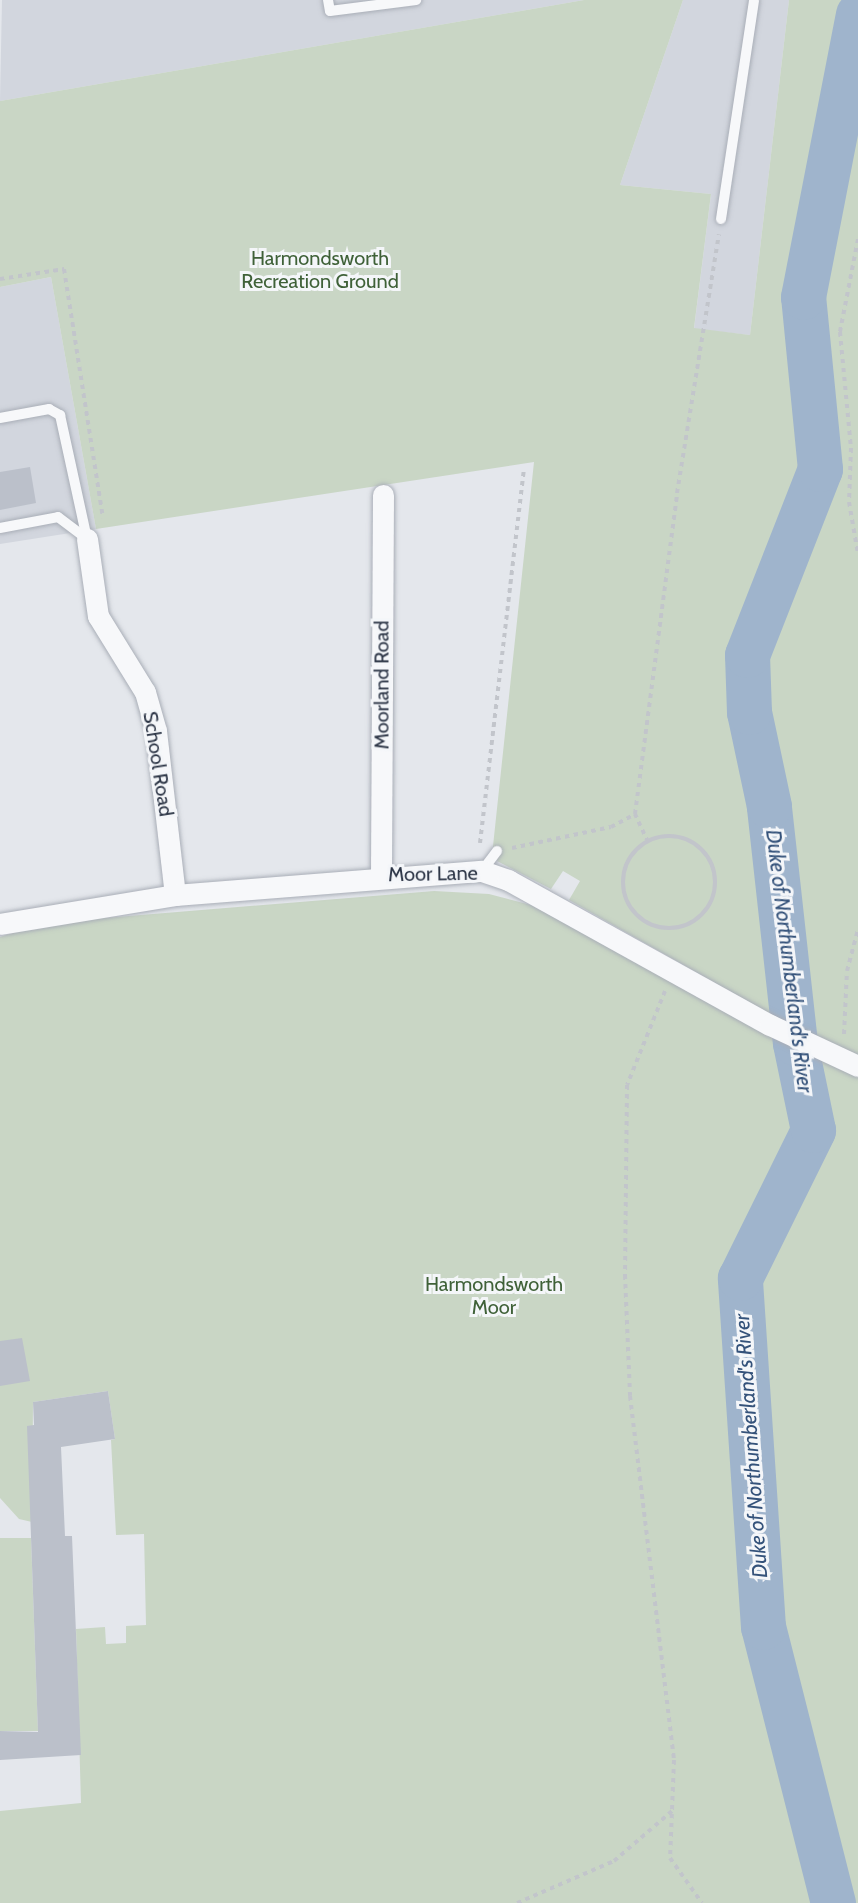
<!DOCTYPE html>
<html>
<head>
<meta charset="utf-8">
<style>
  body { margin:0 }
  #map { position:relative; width:858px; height:1903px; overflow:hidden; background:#e4e7ec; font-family:Cabin,sans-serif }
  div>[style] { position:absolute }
  .built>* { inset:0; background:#d2d6de }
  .green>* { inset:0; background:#c9d6c5 }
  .river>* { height:45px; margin:-22.5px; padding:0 22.5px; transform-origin:22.5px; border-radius:22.5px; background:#9fb4cc }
  .building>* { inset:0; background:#bbc0ca }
  .path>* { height:4px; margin-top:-2px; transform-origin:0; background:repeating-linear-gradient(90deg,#c2c5cb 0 4.5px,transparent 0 9px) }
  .path>.ring { margin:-2px; padding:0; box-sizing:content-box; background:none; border:4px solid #c2c5cb; border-radius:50% }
  .roads { filter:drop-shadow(0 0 2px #a9aeb7) drop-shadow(0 0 2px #a9aeb7) }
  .service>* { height:10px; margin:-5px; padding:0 5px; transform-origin:5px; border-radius:5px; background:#f7f8fa }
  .minor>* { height:21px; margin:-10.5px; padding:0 10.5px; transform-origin:10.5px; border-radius:10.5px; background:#f7f8fa }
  span { translate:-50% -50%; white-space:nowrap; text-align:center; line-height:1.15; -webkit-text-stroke:6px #f4f6f9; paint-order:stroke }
  .park-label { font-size:20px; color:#3f6138 }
  .street-label { font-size:20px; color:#2b3445 }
  .water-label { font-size:21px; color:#34527a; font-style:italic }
</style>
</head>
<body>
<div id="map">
  <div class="built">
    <div style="clip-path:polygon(2px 0,584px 0,0 101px)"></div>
    <div style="clip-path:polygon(683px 0,789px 0,750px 335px,694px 329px,711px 194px,620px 185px)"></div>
    <div style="clip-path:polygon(51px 277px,96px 529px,0 544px,0 287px)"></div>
  </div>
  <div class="green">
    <div style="clip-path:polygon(584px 0,683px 0,620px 185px,711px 194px,694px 328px,750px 335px,789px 0,853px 0,796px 296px,806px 465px,733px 651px,782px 1021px,569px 900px,580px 881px,563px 871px,551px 889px,497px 861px,493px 846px,534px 462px,96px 529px,51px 277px,0 287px,0 101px)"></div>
    <div style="clip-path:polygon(858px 14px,858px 1903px,0 1903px,0 1811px,81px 1803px,76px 1629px,105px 1627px,106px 1644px,126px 1643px,126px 1626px,146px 1625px,144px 1534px,116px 1535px,111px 1440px,115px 1439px,108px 1391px,33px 1402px,32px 1522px,19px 1519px,0 1498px,0 937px,44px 923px,434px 891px,489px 894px,531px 905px,795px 1043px,769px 806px,749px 712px,747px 655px,820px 469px,803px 297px)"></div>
    <div style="clip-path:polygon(0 1538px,31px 1538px,38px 1731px,0 1731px)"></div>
  </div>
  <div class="river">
    <div style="left:833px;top:1903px;width:285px;rotate:-104.2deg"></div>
    <div style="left:763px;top:1627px;width:350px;rotate:-93.8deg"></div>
    <div style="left:740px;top:1278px;width:165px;rotate:-63.7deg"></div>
    <div style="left:813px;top:1130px;width:89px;rotate:-101.7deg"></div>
    <div style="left:795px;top:1043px;width:238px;rotate:-96.3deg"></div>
    <div style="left:769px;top:806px;width:96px;rotate:-102deg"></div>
    <div style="left:749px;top:712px;width:57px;rotate:-92deg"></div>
    <div style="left:747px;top:655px;width:200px;rotate:-68.6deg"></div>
    <div style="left:820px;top:469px;width:173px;rotate:-95.6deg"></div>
    <div style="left:803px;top:297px;width:288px;rotate:-79deg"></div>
  </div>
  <div class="building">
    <div style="clip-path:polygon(30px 467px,36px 503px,0 510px,0 472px)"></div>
    <div style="clip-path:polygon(22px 1338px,30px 1381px,0 1386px,0 1341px)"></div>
    <div style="clip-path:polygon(108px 1391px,115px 1439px,61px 1447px,65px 1536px,72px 1536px,81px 1755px,0 1760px,0 1731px,38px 1732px,27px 1426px,34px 1425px,33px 1402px)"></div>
  </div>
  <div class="path">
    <div style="left:858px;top:239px;width:95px;rotate:101deg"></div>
    <div style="left:840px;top:332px;width:117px;rotate:84.6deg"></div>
    <div style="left:851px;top:448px;width:54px;rotate:92.1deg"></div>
    <div style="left:849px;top:502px;width:53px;rotate:80.2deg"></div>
    <div style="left:0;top:279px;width:65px;rotate:-8.9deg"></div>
    <div style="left:64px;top:269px;width:252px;rotate:81.1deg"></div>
    <div class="ring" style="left:623px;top:836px;width:88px;height:88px"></div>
    <div style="left:648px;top:842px;width:31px;rotate:-115deg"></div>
    <div style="left:635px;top:814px;width:324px;rotate:-82.5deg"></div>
    <div style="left:677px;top:493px;width:262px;rotate:-80.8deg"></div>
    <div style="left:480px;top:843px;width:376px;rotate:-83.3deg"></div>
    <div style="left:512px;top:848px;width:101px;rotate:-12deg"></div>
    <div style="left:611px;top:827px;width:27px;rotate:-28deg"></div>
    <div style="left:665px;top:991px;width:101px;rotate:112deg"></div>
    <div style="left:627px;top:1085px;width:190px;rotate:90.6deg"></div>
    <div style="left:625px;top:1275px;width:121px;rotate:87.6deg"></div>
    <div style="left:630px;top:1396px;width:367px;rotate:83.1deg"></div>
    <div style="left:674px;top:1760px;width:98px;rotate:92.3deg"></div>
    <div style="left:670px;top:1858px;width:55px;rotate:54.6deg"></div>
    <div style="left:844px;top:1034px;width:63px;rotate:-87.3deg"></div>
    <div style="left:847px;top:971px;width:43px;rotate:-75.3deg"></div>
    <div style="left:517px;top:1903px;width:106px;rotate:-23.4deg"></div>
    <div style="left:614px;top:1861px;width:77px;rotate:-40.8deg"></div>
  </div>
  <div class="roads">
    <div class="service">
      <div style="left:328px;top:0;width:11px;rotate:80deg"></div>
      <div style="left:330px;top:11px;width:87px;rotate:-7.3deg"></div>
      <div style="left:721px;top:219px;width:221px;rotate:-81.4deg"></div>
      <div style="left:0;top:418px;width:50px;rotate:-10.4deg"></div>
      <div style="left:49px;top:409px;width:13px;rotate:29deg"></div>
      <div style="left:60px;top:415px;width:127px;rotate:77.7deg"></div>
      <div style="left:0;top:528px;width:59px;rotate:-10.7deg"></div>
      <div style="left:58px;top:517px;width:34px;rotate:37deg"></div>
      <div style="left:482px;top:871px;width:25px;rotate:-53deg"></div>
    </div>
    <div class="minor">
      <div style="left:87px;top:539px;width:78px;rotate:81.9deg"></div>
      <div style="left:98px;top:616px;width:89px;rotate:58.3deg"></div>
      <div style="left:145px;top:692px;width:41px;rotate:74.2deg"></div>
      <div style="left:156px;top:731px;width:165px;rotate:83.4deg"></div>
      <div style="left:381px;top:875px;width:380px;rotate:-89.7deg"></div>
      <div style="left:0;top:924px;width:177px;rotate:-9.4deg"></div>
      <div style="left:175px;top:895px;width:308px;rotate:-4.5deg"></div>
      <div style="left:482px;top:871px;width:28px;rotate:19deg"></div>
      <div style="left:508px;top:880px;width:299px;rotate:29deg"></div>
      <div style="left:770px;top:1025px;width:97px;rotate:25deg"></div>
    </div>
  </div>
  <div class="park-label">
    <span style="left:320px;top:270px">Harmondsworth<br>Recreation Ground</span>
    <span style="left:494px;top:1296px">Harmondsworth<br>Moor</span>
  </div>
  <div class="street-label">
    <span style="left:382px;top:685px;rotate:-90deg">Moorland Road</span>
    <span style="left:158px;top:764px;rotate:81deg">School Road</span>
    <span style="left:433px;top:874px;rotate:-1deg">Moor Lane</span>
  </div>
  <div class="water-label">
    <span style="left:789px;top:961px;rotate:83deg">Duke of Northumberland's River</span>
    <span style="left:751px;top:1446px;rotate:-94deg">Duke of Northumberland's River</span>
  </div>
</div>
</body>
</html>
